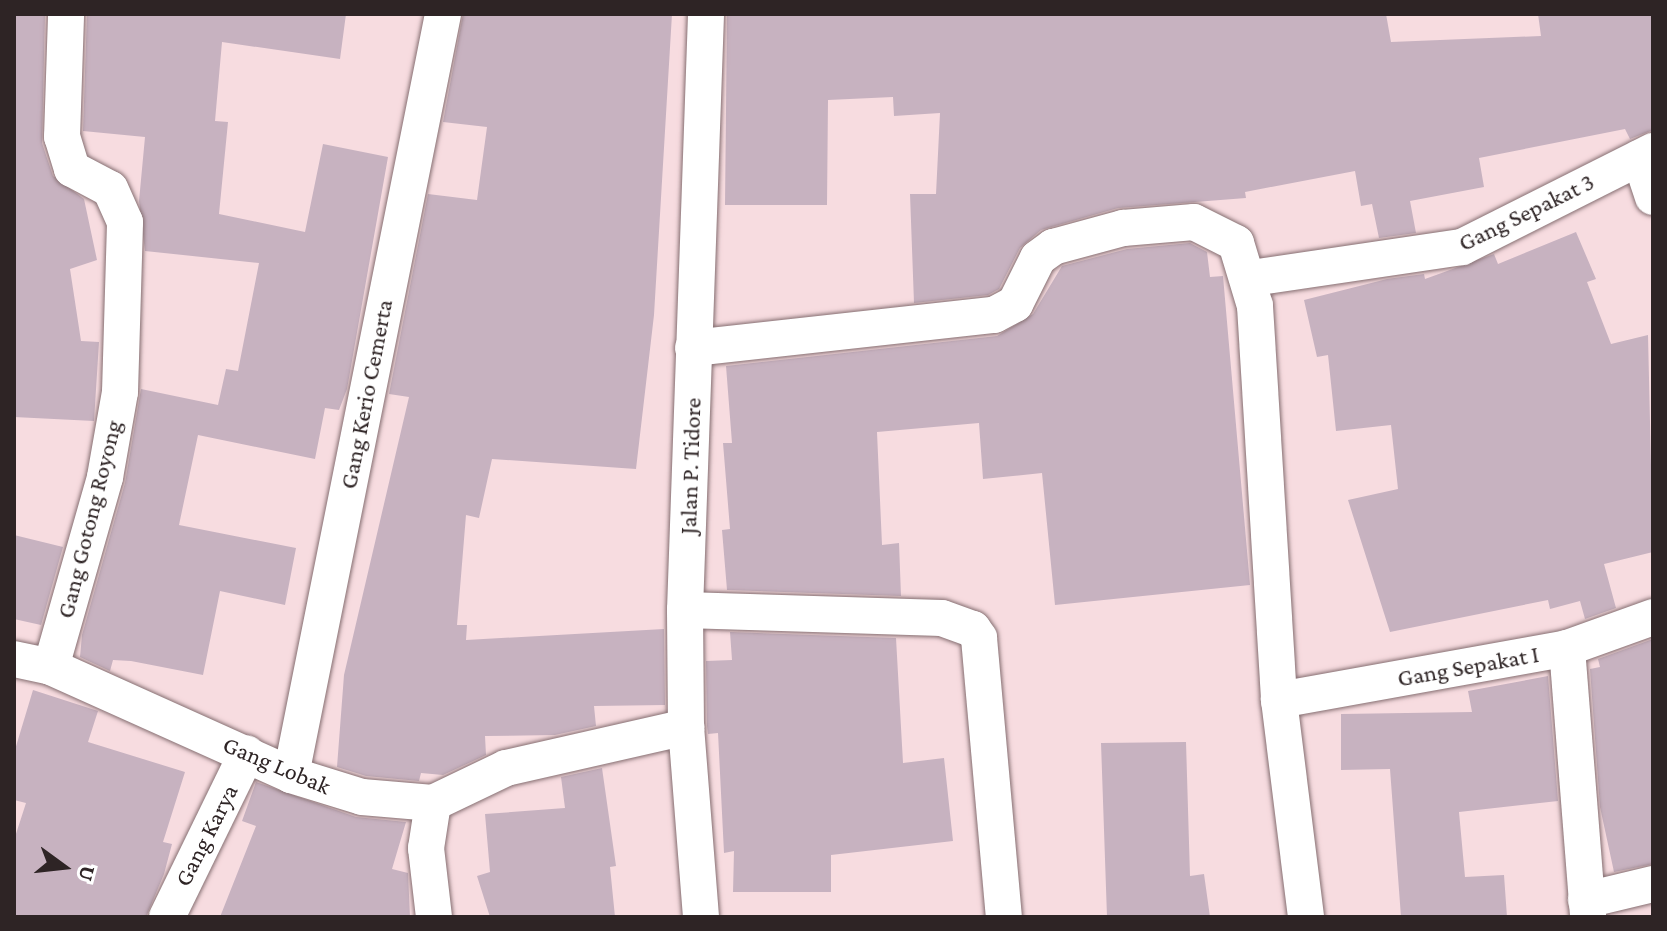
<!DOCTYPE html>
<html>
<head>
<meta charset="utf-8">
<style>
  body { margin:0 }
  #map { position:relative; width:1667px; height:931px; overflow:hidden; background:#f7dce0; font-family:"Crimson Pro",serif }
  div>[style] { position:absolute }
  .building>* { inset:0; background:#c7b2c0 }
  .roads { filter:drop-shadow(0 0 2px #856e71) drop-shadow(0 0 2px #856e71) }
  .street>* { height:36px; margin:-18px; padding:0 18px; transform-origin:18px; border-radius:18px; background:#fff }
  span { translate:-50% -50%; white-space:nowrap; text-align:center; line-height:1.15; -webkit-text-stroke:8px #fff; paint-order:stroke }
  .street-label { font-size:24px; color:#2e2425 }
  .frame { position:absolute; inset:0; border:16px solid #2e2425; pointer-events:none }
  .north { position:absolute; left:24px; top:827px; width:80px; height:80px; -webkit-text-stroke:6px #fff; paint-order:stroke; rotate:105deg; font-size:22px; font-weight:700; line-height:32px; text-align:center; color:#2e2425 }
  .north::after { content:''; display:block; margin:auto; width:28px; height:36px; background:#2e2425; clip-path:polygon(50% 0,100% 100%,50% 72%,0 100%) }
</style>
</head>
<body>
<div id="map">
  <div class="building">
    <div style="clip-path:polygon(14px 14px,45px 14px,42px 143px,53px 176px,84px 199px,97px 260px,70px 269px,81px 341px,99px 342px,94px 421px,14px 417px)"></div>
    <div style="clip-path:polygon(87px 14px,346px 14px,340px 59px,222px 42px,215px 121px,228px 122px,219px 214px,305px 232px,323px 144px,388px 157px,347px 389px,339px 410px,325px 408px,315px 459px,198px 435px,179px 525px,296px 548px,285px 605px,220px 591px,203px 675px,131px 661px,113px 660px,110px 671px,80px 657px,82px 635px,125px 483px,141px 389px,218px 405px,226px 369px,238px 371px,259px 263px,145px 251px,139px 201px,145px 137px,83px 131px)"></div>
    <div style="clip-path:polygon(463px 14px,672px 14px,654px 315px,636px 469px,492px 459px,479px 518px,466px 515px,457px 625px,467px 625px,466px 640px,664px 629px,665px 705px,594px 706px,596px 726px,555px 735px,485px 736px,486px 755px,443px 775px,421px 773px,419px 781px,366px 776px,337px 767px,344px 675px,409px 397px,389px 394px,428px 194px,477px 200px,487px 127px,443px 122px)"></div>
    <div style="clip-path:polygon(727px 14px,1386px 14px,1391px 42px,1541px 36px,1538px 14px,1653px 14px,1653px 130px,1630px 139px,1625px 129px,1479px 158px,1484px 187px,1410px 201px,1416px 233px,1379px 238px,1372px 204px,1361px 206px,1355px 171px,1245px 192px,1246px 198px,1118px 208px,1041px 230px,1020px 248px,999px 289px,988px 295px,914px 303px,910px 194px,936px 194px,940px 113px,894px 116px,893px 97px,828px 100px,827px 205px,725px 205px)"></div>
    <div style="clip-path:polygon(1576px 232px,1596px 279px,1587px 282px,1611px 344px,1648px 335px,1653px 552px,1604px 564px,1616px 608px,1585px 619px,1580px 601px,1550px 609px,1548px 600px,1390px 632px,1348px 500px,1398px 489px,1391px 425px,1336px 431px,1328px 355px,1317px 357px,1304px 300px,1387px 279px,1424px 274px,1425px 279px,1494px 254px,1498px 264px)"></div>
    <div style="clip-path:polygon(1190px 243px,1207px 252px,1210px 277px,1223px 276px,1250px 585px,1055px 605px,1042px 473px,983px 479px,979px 423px,877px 432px,882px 545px,899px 543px,901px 596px,727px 590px,722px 530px,730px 529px,723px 443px,732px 443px,726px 366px,997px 336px,1033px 314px,1062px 266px,1127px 249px)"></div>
    <div style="clip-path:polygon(14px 535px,63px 547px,41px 625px,14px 619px)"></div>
    <div style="clip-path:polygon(730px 632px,896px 638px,903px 763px,944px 758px,953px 841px,831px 855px,831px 892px,733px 892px,734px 851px,724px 853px,718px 733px,708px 734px,707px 726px,706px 661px,732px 660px)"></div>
    <div style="clip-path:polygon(1653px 639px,1653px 864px,1614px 872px,1600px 807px,1590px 669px,1600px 667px,1598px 659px)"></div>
    <div style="clip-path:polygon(1548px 676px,1558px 801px,1459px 812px,1465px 877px,1504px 875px,1507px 917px,1401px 917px,1390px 769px,1341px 770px,1341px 714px,1472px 712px,1468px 691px)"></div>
    <div style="clip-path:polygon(33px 690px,98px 711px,88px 742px,185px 772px,163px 842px,172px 844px,164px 874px,146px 917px,14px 917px,14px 840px,26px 803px,14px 800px,14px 753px)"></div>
    <div style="clip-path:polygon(1186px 742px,1190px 876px,1204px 874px,1210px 917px,1107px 917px,1101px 743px)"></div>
    <div style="clip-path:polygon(602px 768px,616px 866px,610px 867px,615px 917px,490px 917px,477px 876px,490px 872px,485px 814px,565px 808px,561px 777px)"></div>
    <div style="clip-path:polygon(256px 782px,356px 817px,406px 822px,392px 869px,408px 873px,410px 917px,220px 917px,256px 826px,242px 821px)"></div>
  </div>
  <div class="roads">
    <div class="street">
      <div style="left:1640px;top:158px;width:41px;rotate:71.6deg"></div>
      <div style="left:1252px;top:278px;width:212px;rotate:-8.4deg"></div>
      <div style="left:1462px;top:247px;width:214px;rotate:-26.7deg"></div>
      <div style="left:693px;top:348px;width:303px;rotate:-6.3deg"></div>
      <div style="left:994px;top:315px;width:24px;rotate:-28deg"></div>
      <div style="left:1015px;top:304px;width:51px;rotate:-63.4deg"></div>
      <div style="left:1038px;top:258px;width:19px;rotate:-36deg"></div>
      <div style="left:1053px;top:247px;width:73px;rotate:-15.2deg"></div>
      <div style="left:1123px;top:228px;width:71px;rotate:-4.8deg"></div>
      <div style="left:1194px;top:222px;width:47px;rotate:26.6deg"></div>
      <div style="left:1236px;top:243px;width:66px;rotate:73.2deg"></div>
      <div style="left:1255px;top:306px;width:395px;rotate:86.5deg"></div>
      <div style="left:1279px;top:700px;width:219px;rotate:82.9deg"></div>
      <div style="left:685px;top:610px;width:257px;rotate:1.8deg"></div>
      <div style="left:942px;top:618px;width:33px;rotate:20deg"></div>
      <div style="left:973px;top:629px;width:11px;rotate:56deg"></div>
      <div style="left:979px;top:638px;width:280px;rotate:84.9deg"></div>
      <div style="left:1567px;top:648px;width:270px;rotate:85.5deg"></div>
      <div style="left:14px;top:659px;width:38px;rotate:12deg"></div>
      <div style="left:51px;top:667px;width:263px;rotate:24.2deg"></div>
      <div style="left:291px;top:775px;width:74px;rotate:17.2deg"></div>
      <div style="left:362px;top:797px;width:71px;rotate:4.8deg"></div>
      <div style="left:433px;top:803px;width:81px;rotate:-25.6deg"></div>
      <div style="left:506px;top:768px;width:185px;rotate:-12.8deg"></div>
      <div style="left:51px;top:667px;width:198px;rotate:-74.1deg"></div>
      <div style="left:105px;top:477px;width:86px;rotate:-80deg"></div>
      <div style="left:120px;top:392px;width:170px;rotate:-88.3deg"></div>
      <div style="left:125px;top:222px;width:36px;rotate:-114deg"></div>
      <div style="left:110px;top:189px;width:43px;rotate:-152.2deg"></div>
      <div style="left:72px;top:169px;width:34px;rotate:-107deg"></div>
      <div style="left:62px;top:137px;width:123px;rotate:-88.1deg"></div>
      <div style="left:1279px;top:700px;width:293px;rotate:-10.2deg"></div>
      <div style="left:1567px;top:648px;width:91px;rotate:-19.8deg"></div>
      <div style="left:291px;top:775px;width:776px;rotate:-78.7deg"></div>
      <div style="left:433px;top:803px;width:46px;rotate:98.8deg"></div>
      <div style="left:426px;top:848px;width:69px;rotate:83.4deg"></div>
      <div style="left:1586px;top:900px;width:69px;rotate:-13.4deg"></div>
      <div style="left:167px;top:917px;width:182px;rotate:-64deg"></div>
      <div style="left:701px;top:917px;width:191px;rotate:-94.5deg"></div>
      <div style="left:686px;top:727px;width:117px;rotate:-90.5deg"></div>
      <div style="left:685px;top:610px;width:596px;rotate:-87.98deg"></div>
    </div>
  </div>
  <div class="street-label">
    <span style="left:1526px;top:212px;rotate:-26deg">Gang Sepakat 3</span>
    <span style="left:366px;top:394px;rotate:-79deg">Gang Kerio Cemerta</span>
    <span style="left:690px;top:466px;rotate:-88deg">Jalan P. Tidore</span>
    <span style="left:89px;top:519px;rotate:-76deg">Gang Gotong Royong</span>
    <span style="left:1468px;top:666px;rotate:-10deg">Gang Sepakat I</span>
    <span style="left:277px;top:765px;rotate:23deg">Gang Lobak</span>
    <span style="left:206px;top:835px;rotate:-63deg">Gang Karya</span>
  </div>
  <div class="frame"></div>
  <div class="north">U</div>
</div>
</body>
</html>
